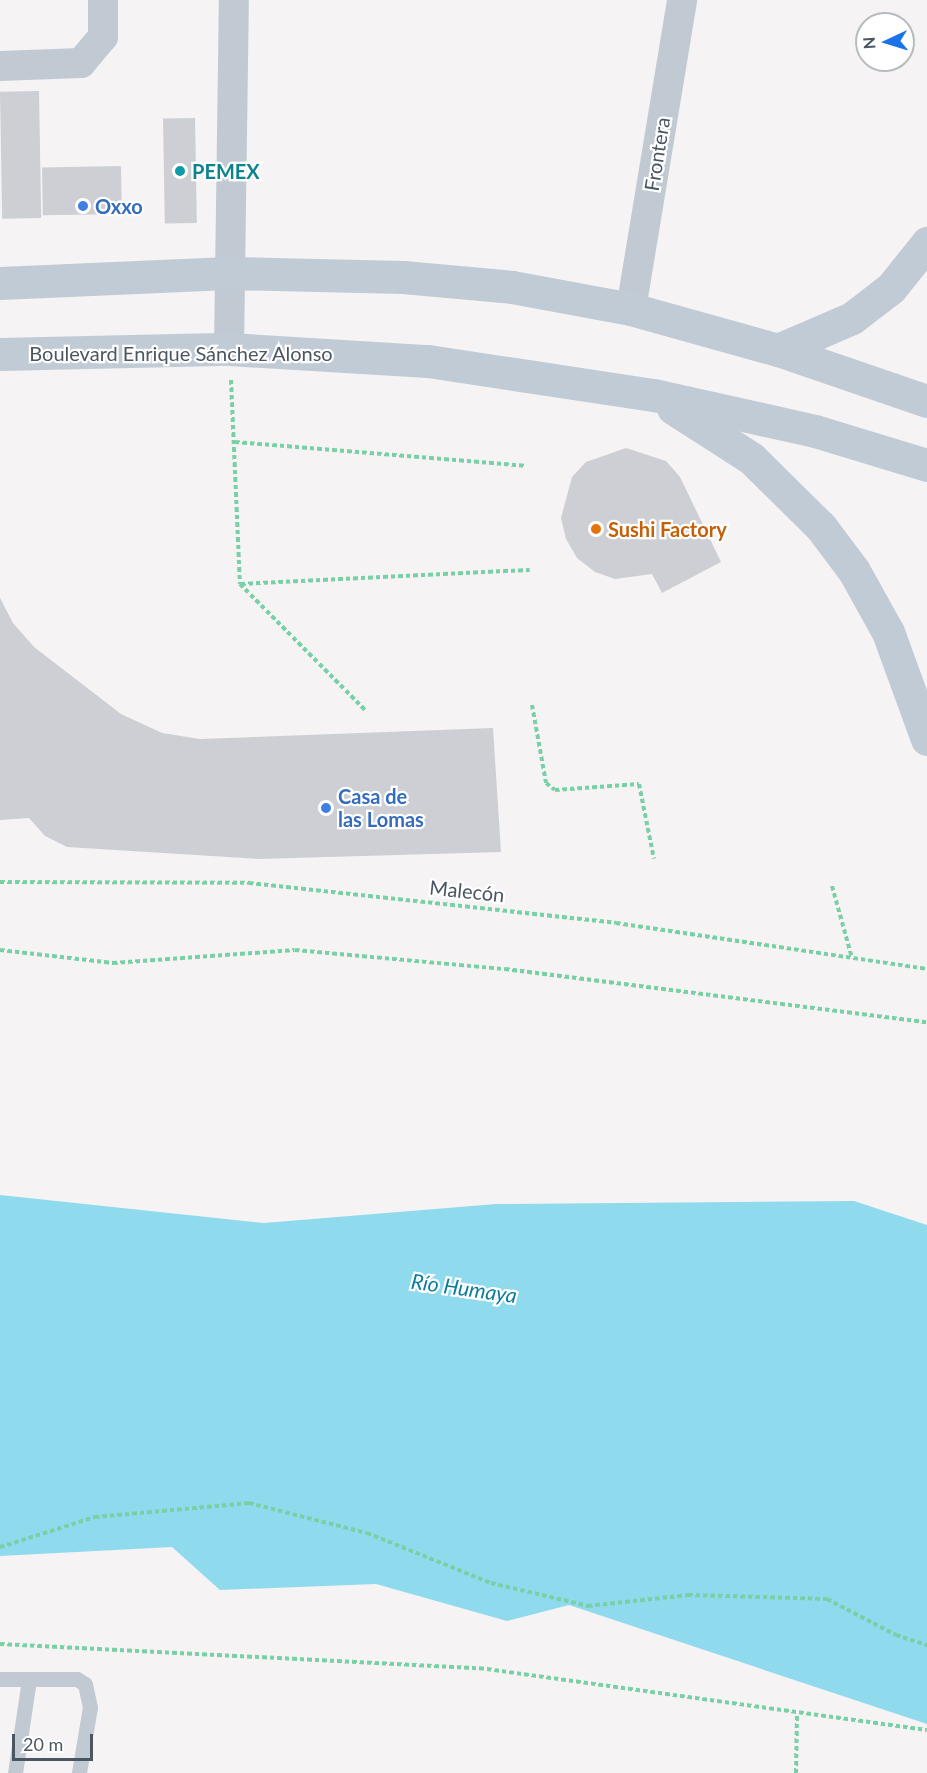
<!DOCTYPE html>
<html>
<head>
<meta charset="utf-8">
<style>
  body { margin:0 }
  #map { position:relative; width:927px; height:1773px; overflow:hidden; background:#f5f3f3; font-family:Lato,sans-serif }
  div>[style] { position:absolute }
  .water>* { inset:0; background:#90daee }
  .building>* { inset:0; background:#cdcfd5; transform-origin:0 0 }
  .path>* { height:4px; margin-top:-2px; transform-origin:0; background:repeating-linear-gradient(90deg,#7ad0a6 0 4.5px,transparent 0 7.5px) }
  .service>* { height:15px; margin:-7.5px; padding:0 7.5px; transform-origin:7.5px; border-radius:7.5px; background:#c1cad2 }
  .minor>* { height:30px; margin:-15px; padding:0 15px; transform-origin:15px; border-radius:15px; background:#c1cad2 }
  .secondary>* { height:33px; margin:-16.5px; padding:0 16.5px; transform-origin:16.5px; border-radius:16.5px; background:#c1cbd6 }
  .dots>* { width:16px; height:16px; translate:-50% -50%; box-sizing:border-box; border:3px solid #fff; border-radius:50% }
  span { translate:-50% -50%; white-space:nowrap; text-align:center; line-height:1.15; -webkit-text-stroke:4.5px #fff; paint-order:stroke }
  .street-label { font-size:20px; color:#4a5661 }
  .culture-label { font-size:20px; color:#0d838f; font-weight:700 }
  .left { translate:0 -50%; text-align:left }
  .shop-label { font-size:20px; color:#366cbe; font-weight:700 }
  .food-label { font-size:20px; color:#c56008; font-weight:700 }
  .water-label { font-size:21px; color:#0c7c9b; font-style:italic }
  .north { position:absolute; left:855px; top:12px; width:60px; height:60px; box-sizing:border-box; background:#fff; border:2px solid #b7bbc0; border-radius:50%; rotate:266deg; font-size:16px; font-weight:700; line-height:24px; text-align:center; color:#4a5661 }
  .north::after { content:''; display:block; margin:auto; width:21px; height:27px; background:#1a73e8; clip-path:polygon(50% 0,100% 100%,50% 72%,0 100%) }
  .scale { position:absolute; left:12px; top:1734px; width:81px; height:27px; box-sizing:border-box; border:3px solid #4a5661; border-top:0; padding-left:8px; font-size:18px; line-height:21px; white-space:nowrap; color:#4a5661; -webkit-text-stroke:4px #fff; paint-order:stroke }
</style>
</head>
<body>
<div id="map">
  <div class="water">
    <div style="clip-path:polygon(0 1195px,264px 1223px,496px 1204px,854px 1201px,927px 1225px,927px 1724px,569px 1605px,507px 1621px,376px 1584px,220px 1590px,172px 1547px,0 1556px)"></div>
  </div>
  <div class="building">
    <div style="left:39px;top:91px;width:127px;height:39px;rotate:89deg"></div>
    <div style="left:195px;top:118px;width:105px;height:32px;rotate:89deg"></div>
    <div style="left:121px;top:166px;width:48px;height:79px;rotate:89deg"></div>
    <div style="clip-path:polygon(626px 448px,666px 461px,680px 477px,721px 562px,662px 593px,652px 574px,615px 579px,595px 572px,577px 558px,566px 539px,561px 518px,572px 477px,586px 462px)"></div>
    <div style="clip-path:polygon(0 598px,13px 623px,34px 647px,121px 714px,162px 733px,200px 739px,493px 728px,501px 852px,259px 859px,67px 847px,45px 836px,29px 818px,0 820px)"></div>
  </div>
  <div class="path">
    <div style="left:231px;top:380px;width:204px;rotate:87.5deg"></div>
    <div style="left:240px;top:584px;width:180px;rotate:45.2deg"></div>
    <div style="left:235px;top:442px;width:291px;rotate:4.7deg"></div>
    <div style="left:241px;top:584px;width:289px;rotate:-2.8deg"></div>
    <div style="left:532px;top:705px;width:79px;rotate:79.8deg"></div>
    <div style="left:546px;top:783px;width:11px;rotate:38deg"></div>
    <div style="left:555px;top:790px;width:84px;rotate:-4.1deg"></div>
    <div style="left:639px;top:784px;width:76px;rotate:78.7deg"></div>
    <div style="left:0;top:882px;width:249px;rotate:0.2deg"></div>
    <div style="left:249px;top:883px;width:369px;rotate:6.2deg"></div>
    <div style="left:616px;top:923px;width:314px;rotate:8.4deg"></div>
    <div style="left:832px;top:886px;width:75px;rotate:74.5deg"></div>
    <div style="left:0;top:950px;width:114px;rotate:6.6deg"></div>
    <div style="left:113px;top:963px;width:182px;rotate:-4.1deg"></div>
    <div style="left:295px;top:950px;width:211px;rotate:5.2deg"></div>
    <div style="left:505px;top:969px;width:425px;rotate:7.2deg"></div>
    <div style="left:0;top:1547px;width:100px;rotate:-17.5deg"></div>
    <div style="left:95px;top:1517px;width:155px;rotate:-5.2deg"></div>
    <div style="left:249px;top:1503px;width:122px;rotate:14.3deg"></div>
    <div style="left:367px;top:1533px;width:134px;rotate:22deg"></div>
    <div style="left:491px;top:1583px;width:100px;rotate:13.3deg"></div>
    <div style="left:588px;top:1606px;width:101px;rotate:-6.3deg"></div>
    <div style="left:688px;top:1595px;width:139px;rotate:1.6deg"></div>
    <div style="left:827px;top:1599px;width:78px;rotate:27.6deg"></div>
    <div style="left:896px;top:1635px;width:33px;rotate:18deg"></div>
    <div style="left:0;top:1644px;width:488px;rotate:2.9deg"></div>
    <div style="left:487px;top:1669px;width:444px;rotate:7.9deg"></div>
    <div style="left:796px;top:1773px;width:60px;rotate:-89deg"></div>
  </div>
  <div class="service">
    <div style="left:0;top:1679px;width:77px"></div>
    <div style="left:77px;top:1679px;width:9px;rotate:32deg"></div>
    <div style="left:85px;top:1684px;width:24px;rotate:78deg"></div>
    <div style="left:90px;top:1707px;width:67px;rotate:99.5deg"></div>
    <div style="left:15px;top:1773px;width:95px;rotate:-81.5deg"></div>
  </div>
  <div class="minor">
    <div style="left:0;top:66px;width:81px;rotate:-2.1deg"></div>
    <div style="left:81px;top:63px;width:34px;rotate:-50deg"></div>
    <div style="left:103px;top:37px;width:37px;rotate:-90deg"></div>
    <div style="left:631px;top:309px;width:313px;rotate:-80.6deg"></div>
    <div style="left:229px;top:349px;width:349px;rotate:-89.2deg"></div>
  </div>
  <div class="secondary">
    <div style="left:0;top:283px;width:228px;rotate:-2.5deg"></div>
    <div style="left:228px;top:273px;width:175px;rotate:1.3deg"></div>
    <div style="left:403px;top:277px;width:109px;rotate:5.2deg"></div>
    <div style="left:512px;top:287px;width:121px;rotate:10.5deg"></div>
    <div style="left:631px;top:309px;width:153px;rotate:15.6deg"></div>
    <div style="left:778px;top:350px;width:157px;rotate:18.9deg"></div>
    <div style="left:778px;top:350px;width:81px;rotate:-23.4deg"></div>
    <div style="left:852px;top:318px;width:49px;rotate:-37.6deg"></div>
    <div style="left:891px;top:288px;width:58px;rotate:-51.3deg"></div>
    <div style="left:0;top:354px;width:229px;rotate:-1.3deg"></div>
    <div style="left:229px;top:349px;width:199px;rotate:3.5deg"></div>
    <div style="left:428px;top:361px;width:229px;rotate:8.6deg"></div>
    <div style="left:654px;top:395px;width:165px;rotate:12.6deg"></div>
    <div style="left:815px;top:431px;width:117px;rotate:16.9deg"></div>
    <div style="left:673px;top:408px;width:93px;rotate:32.7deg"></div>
    <div style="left:751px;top:458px;width:98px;rotate:44.6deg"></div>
    <div style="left:821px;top:527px;width:55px;rotate:53.1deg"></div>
    <div style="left:854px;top:571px;width:70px;rotate:60.9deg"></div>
    <div style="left:888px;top:632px;width:114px;rotate:70deg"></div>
  </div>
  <div class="dots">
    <div style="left:180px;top:171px;background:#0f9aa8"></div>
    <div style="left:83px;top:206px;background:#3f7fe0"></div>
    <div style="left:596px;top:529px;background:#e8710a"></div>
    <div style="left:326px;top:808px;background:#3f7fe0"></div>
  </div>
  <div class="street-label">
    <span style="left:657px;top:154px;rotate:-81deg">Frontera</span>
    <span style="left:181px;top:353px">Boulevard Enrique Sánchez Alonso</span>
    <span style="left:467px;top:891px;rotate:6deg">Malecón</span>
  </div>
  <div class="culture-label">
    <span class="left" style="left:192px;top:171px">PEMEX</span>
  </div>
  <div class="shop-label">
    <span class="left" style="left:95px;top:206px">Oxxo</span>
    <span class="left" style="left:338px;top:808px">Casa de<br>las Lomas</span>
  </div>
  <div class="food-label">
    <span class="left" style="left:608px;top:529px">Sushi Factory</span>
  </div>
  <div class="water-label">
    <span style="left:464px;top:1288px;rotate:8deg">Río Humaya</span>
  </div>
  <div class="north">N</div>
  <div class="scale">20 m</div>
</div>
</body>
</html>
